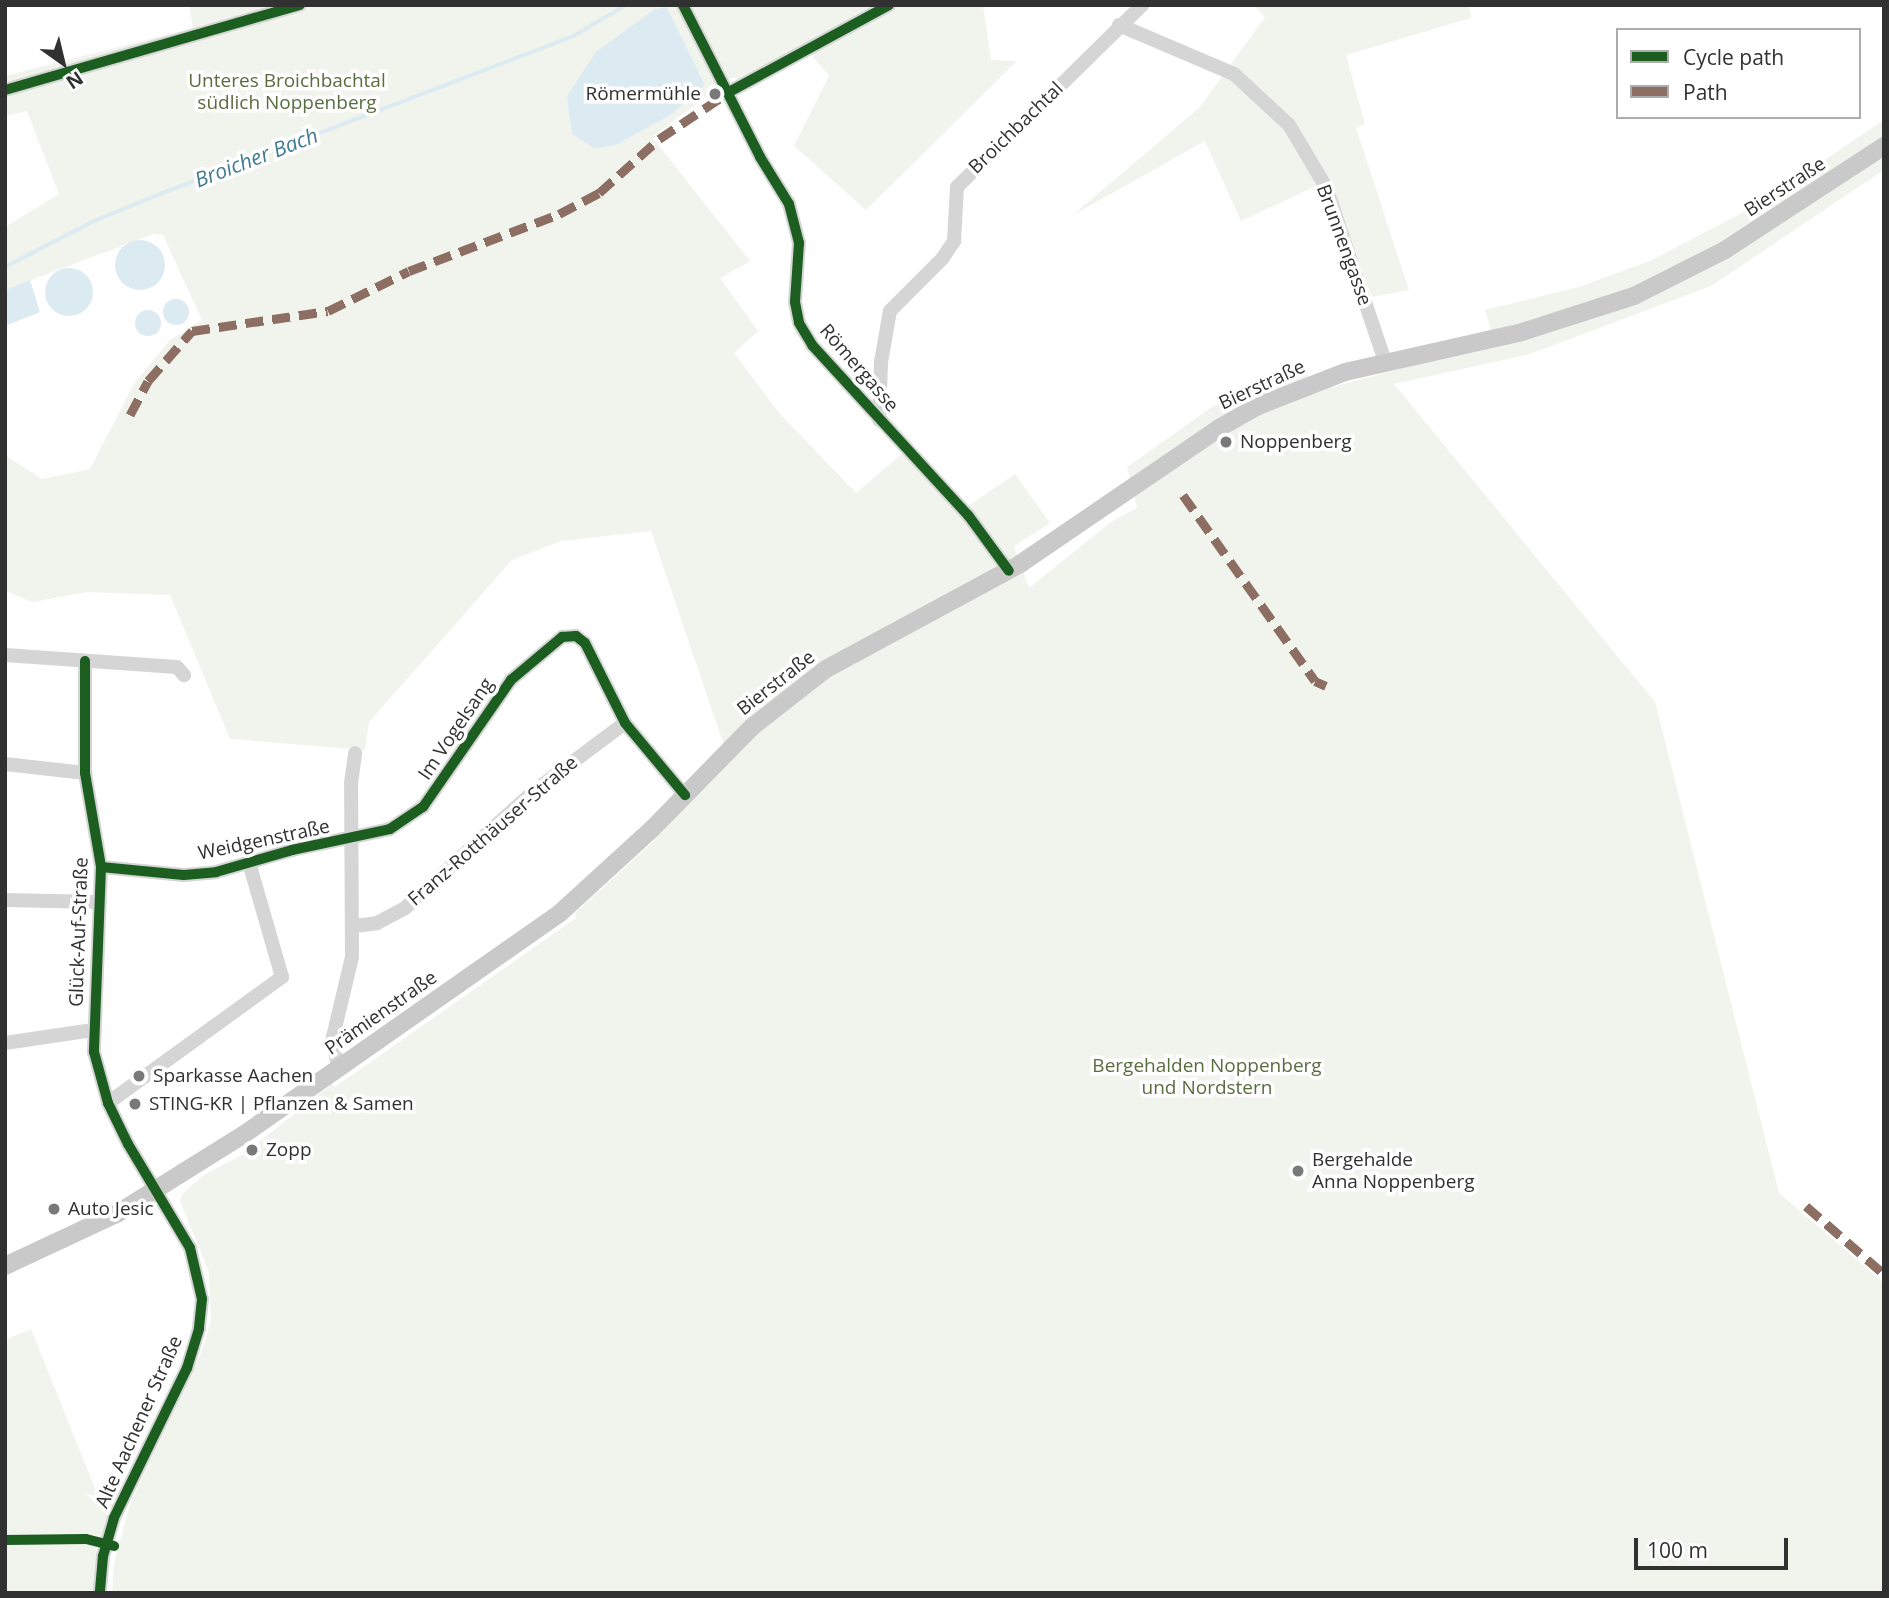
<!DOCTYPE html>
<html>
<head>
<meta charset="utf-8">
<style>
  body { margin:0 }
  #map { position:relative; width:1889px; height:1598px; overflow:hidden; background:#fff; font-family:"Open Sans",sans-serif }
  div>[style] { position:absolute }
  .green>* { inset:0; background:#f1f4ec }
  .water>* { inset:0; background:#dcebf2 }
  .round { border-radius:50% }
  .stream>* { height:3.5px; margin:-1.75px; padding:0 1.75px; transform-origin:1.75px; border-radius:1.75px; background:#dcebf2 }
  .minor>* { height:14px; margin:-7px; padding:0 7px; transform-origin:7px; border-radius:7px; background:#d5d5d5 }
  .major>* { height:18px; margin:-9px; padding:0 9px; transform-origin:9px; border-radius:9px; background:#c9c9c9 }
  .quiet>* { height:9px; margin-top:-4.5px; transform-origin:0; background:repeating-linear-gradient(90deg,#8d6e63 0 18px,transparent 0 27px) }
  .cycleway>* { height:10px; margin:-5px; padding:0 5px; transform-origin:5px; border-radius:5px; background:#1b5e20 }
  .dots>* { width:19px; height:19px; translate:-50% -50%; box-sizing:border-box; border:4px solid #fff; border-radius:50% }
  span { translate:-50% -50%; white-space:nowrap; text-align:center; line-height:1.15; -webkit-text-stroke:7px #fff; paint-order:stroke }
  .park-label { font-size:19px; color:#596d3f }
  .poi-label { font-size:19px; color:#313131 }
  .right { translate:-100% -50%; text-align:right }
  .left { translate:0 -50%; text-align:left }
  .street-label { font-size:19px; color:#313131 }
  .water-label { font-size:21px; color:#407b93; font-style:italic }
  .frame { position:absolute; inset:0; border:7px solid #313131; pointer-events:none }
  .legend { position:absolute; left:1616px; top:28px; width:245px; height:91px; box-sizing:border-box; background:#fff; border:2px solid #adadad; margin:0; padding:9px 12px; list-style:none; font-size:21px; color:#313131 }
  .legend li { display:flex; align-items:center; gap:14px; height:35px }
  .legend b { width:35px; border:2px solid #adadad }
  .north { position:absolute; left:28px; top:28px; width:70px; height:70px; -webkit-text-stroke:5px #fff; paint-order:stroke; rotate:146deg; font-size:19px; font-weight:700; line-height:28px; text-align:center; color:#313131 }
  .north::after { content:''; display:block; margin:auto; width:24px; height:32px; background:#313131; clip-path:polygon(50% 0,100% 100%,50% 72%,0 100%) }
  .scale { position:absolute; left:1634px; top:1538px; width:154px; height:32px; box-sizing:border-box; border:4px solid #313131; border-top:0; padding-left:9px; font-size:21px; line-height:24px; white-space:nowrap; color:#313131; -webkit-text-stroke:5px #fff; paint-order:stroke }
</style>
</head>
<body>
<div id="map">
  <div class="green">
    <div style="clip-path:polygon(evenodd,189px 5px,983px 5px,991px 60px,1017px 61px,866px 210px,794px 146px,829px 76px,804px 46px,741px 78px,731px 78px,652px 137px,750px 261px,720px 278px,758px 331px,734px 353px,780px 414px,856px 493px,912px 445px,967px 507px,1015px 474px,1050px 523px,1014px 546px,1029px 588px,1111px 522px,1137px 508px,1127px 467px,1212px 407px,1304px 367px,1313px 392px,1495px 344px,1485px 310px,1579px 287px,1652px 260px,1759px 204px,1884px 120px,1884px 170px,1711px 286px,1530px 354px,1394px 384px,1655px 702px,1779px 1193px,1884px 1283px,1884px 1593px,112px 1593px,114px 1564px,130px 1504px,201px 1353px,211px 1321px,209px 1272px,180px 1201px,183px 1193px,205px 1174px,244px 1154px,332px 1084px,335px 1087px,576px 918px,575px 913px,654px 841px,729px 760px,651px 531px,561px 541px,512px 560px,369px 722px,365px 750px,230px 739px,170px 595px,87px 592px,33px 602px,5px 591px,5px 455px,42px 479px,90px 469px,134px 384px,170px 340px,202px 320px,163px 235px,153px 234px,5px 290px,5px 227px,59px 194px,27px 111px,5px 116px,5px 76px,193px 28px,189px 5px,667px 7px,705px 85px,672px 114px,618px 144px,667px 7px)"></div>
    <div style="clip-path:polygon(1253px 5px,1469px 5px,1471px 18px,1346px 55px,1365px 124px,1356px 128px,1409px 290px,1372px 297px,1329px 180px,1241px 221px,1205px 141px,1073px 215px,1200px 107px,1265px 17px)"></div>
    <div style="clip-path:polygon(31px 1329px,100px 1501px,113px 1475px,122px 1479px,104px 1530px,95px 1593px,5px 1593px,5px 1340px)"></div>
  </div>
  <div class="water">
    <div style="clip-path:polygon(667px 7px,705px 85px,672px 114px,618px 144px,595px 149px,572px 134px,567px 96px,596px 52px,655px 9px)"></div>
    <div class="round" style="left:115px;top:240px;width:50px;height:50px"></div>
    <div class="round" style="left:45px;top:268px;width:48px;height:48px"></div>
    <div style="clip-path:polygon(30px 280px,40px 312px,5px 326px,5px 290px)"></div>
    <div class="round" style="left:163px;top:299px;width:26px;height:26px"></div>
    <div class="round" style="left:135px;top:310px;width:26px;height:26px"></div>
  </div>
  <div class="stream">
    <div style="left:5px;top:267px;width:100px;rotate:-27.3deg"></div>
    <div style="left:94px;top:221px;width:80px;rotate:-22.1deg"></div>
    <div style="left:168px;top:191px;width:432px;rotate:-20.9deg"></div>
    <div style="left:572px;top:37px;width:63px;rotate:-30.7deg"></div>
  </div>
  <div class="minor">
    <div style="left:683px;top:5px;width:170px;rotate:63.1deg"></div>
    <div style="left:760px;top:157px;width:55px;rotate:58.3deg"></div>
    <div style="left:789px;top:204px;width:40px;rotate:75.6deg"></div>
    <div style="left:799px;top:243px;width:59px;rotate:93.9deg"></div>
    <div style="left:795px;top:302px;width:21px;rotate:79deg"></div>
    <div style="left:799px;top:323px;width:26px;rotate:59deg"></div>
    <div style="left:812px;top:345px;width:231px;rotate:47.5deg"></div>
    <div style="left:968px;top:515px;width:69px;rotate:53.8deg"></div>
    <div style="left:1119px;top:25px;width:125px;rotate:23.1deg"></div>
    <div style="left:1234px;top:74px;width:75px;rotate:42.8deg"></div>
    <div style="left:1289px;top:125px;width:72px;rotate:59.2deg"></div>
    <div style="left:1326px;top:187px;width:184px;rotate:71.3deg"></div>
    <div style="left:5px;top:90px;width:307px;rotate:-16.1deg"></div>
    <div style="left:729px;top:92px;width:182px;rotate:-28.5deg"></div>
    <div style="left:879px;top:420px;width:58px;rotate:-88deg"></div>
    <div style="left:881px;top:362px;width:52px;rotate:-80deg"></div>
    <div style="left:890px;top:311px;width:74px;rotate:-45deg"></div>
    <div style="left:942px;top:259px;width:22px;rotate:-56deg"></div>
    <div style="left:954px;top:241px;width:54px;rotate:-86.8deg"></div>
    <div style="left:957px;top:187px;width:260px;rotate:-44.5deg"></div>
    <div style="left:5px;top:655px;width:172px;rotate:4deg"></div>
    <div style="left:177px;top:667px;width:11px;rotate:49deg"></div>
    <div style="left:85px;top:661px;width:112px;rotate:90deg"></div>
    <div style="left:85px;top:773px;width:95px;rotate:80.3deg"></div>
    <div style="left:101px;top:867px;width:185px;rotate:92.2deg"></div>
    <div style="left:94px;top:1052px;width:53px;rotate:74.6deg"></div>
    <div style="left:108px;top:1103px;width:46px;rotate:64deg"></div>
    <div style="left:128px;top:1144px;width:121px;rotate:59.2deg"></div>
    <div style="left:190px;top:1248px;width:52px;rotate:76.8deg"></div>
    <div style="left:202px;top:1299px;width:30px;rotate:96deg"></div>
    <div style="left:199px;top:1329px;width:41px;rotate:107.1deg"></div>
    <div style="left:187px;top:1368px;width:167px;rotate:116deg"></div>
    <div style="left:114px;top:1518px;width:40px;rotate:106deg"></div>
    <div style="left:103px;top:1556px;width:37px;rotate:95deg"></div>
    <div style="left:5px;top:764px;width:81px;rotate:6.4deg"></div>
    <div style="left:101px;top:867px;width:83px;rotate:5.5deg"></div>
    <div style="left:184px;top:875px;width:32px;rotate:-5deg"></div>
    <div style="left:216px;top:872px;width:79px;rotate:-16.1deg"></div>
    <div style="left:292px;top:850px;width:100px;rotate:-12.1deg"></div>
    <div style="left:390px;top:829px;width:40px;rotate:-34deg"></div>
    <div style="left:423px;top:807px;width:155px;rotate:-55.3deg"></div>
    <div style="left:511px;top:680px;width:67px;rotate:-40.1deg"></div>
    <div style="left:562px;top:637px;width:14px;rotate:-4deg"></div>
    <div style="left:576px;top:636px;width:11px;rotate:38deg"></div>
    <div style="left:585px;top:643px;width:89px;rotate:63.4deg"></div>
    <div style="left:625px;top:723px;width:94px;rotate:50.2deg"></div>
    <div style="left:5px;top:900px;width:93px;rotate:1.2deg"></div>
    <div style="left:354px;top:926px;width:23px;rotate:-7deg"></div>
    <div style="left:377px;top:923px;width:32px;rotate:-28deg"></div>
    <div style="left:405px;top:908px;width:174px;rotate:-42.2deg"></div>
    <div style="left:534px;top:791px;width:114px;rotate:-36.8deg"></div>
    <div style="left:5px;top:1043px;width:89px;rotate:-8.4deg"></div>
    <div style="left:339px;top:1068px;width:28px;rotate:-105deg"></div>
    <div style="left:332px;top:1041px;width:86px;rotate:-76.6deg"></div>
    <div style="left:352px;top:957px;width:174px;rotate:-90.3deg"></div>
    <div style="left:351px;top:783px;width:30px;rotate:-82deg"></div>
    <div style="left:108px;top:1103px;width:215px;rotate:-35.9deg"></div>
    <div style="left:282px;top:977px;width:119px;rotate:-106.1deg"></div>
  </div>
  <div class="major">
    <div style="left:5px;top:1266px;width:125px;rotate:-25.1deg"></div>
    <div style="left:118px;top:1213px;width:147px;rotate:-32deg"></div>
    <div style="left:243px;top:1135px;width:387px;rotate:-35deg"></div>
    <div style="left:560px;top:913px;width:125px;rotate:-42.4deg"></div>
    <div style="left:652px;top:829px;width:143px;rotate:-45.6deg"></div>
    <div style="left:752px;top:727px;width:94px;rotate:-38.1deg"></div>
    <div style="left:826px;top:669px;width:221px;rotate:-28.4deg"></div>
    <div style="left:1020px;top:564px;width:241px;rotate:-34.3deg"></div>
    <div style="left:1219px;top:428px;width:45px;rotate:-29.4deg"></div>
    <div style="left:1258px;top:406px;width:93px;rotate:-21.3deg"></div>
    <div style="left:1345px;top:372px;width:181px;rotate:-12.7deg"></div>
    <div style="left:1522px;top:332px;width:118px;rotate:-17.8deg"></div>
    <div style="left:1634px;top:296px;width:102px;rotate:-26.8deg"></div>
    <div style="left:1725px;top:250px;width:190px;rotate:-33.2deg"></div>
  </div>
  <div class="quiet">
    <div style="left:130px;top:415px;width:38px;rotate:-62deg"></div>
    <div style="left:148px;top:381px;width:67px;rotate:-48.7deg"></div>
    <div style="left:192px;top:331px;width:137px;rotate:-8.4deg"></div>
    <div style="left:328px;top:311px;width:90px;rotate:-26.3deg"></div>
    <div style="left:409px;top:271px;width:160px;rotate:-20.8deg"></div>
    <div style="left:559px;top:214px;width:45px;rotate:-27.7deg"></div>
    <div style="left:599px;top:193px;width:81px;rotate:-42deg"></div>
    <div style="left:659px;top:139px;width:84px;rotate:-33.9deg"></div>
    <div style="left:1183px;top:495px;width:228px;rotate:54.6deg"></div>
    <div style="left:1315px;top:681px;width:12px;rotate:24deg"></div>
    <div style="left:1806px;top:1206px;width:103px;rotate:41.1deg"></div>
  </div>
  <div class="cycleway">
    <div style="left:683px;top:5px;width:170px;rotate:63.1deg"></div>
    <div style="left:760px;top:157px;width:55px;rotate:58.3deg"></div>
    <div style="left:789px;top:204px;width:40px;rotate:75.6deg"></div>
    <div style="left:799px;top:243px;width:59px;rotate:93.9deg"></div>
    <div style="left:795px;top:302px;width:21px;rotate:79deg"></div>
    <div style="left:799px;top:323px;width:26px;rotate:59deg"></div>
    <div style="left:812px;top:345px;width:231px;rotate:47.5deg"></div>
    <div style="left:968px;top:515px;width:69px;rotate:53.8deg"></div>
    <div style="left:5px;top:90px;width:307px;rotate:-16.1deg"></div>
    <div style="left:729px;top:92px;width:182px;rotate:-28.5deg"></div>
    <div style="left:85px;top:661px;width:112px;rotate:90deg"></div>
    <div style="left:85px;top:773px;width:95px;rotate:80.3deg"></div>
    <div style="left:101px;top:867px;width:185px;rotate:92.2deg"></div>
    <div style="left:94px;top:1052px;width:53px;rotate:74.6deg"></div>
    <div style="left:108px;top:1103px;width:46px;rotate:64deg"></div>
    <div style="left:128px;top:1144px;width:121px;rotate:59.2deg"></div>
    <div style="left:190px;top:1248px;width:52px;rotate:76.8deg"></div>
    <div style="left:202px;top:1299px;width:30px;rotate:96deg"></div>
    <div style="left:199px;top:1329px;width:41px;rotate:107.1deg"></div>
    <div style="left:187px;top:1368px;width:167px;rotate:116deg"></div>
    <div style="left:114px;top:1518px;width:40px;rotate:106deg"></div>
    <div style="left:103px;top:1556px;width:37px;rotate:95deg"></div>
    <div style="left:101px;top:867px;width:83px;rotate:5.5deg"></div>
    <div style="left:184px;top:875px;width:32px;rotate:-5deg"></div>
    <div style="left:216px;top:872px;width:79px;rotate:-16.1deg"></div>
    <div style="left:292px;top:850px;width:100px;rotate:-12.1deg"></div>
    <div style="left:390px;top:829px;width:40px;rotate:-34deg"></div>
    <div style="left:423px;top:807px;width:155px;rotate:-55.3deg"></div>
    <div style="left:511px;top:680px;width:67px;rotate:-40.1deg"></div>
    <div style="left:562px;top:637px;width:14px;rotate:-4deg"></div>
    <div style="left:576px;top:636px;width:11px;rotate:38deg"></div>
    <div style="left:585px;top:643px;width:89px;rotate:63.4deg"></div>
    <div style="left:625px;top:723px;width:94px;rotate:50.2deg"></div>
    <div style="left:5px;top:1540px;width:81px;rotate:-0.7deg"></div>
    <div style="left:86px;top:1539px;width:29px;rotate:14deg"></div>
  </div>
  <div class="dots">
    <div style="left:715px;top:94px;background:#797979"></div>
    <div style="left:1226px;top:442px;background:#797979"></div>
    <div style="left:139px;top:1076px;background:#797979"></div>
    <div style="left:135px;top:1104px;background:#797979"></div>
    <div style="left:252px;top:1150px;background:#797979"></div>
    <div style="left:1298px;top:1171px;background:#797979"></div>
    <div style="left:54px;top:1209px;background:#797979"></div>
  </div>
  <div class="park-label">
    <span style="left:287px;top:92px">Unteres Broichbachtal<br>südlich Noppenberg</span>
    <span style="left:1207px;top:1077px">Bergehalden Noppenberg<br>und Nordstern</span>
  </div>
  <div class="poi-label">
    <span class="right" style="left:701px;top:94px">Römermühle</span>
    <span class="left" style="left:1240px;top:442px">Noppenberg</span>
    <span class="left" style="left:153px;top:1076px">Sparkasse Aachen</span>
    <span class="left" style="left:149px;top:1104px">STING-KR | Pflanzen &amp; Samen</span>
    <span class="left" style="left:266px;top:1150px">Zopp</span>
    <span class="left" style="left:1312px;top:1171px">Bergehalde<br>Anna Noppenberg</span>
    <span class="left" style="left:68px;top:1209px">Auto Jesic</span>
  </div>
  <div class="street-label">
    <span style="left:1016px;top:128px;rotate:-44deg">Broichbachtal</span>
    <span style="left:1785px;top:187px;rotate:-33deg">Bierstraße</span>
    <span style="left:1344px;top:245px;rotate:70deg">Brunnengasse</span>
    <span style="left:859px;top:368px;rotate:49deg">Römergasse</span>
    <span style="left:1262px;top:385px;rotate:-25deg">Bierstraße</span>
    <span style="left:776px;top:683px;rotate:-38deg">Bierstraße</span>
    <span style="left:456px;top:729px;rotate:-56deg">Im Vogelsang</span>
    <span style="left:493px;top:831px;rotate:-41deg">Franz-Rotthäuser-Straße</span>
    <span style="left:264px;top:840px;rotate:-12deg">Weidgenstraße</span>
    <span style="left:79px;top:932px;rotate:-88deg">Glück-Auf-Straße</span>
    <span style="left:381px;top:1013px;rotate:-35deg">Prämienstraße</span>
    <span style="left:139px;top:1422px;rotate:-66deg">Alte Aachener Straße</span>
  </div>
  <div class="water-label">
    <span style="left:256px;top:157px;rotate:-21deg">Broicher Bach</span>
  </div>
  <div class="frame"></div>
  <ul class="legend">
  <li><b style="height:9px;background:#1b5e20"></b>Cycle path</li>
  <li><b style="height:9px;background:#8d6e63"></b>Path</li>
  </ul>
  <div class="north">N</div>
  <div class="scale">100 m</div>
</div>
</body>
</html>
